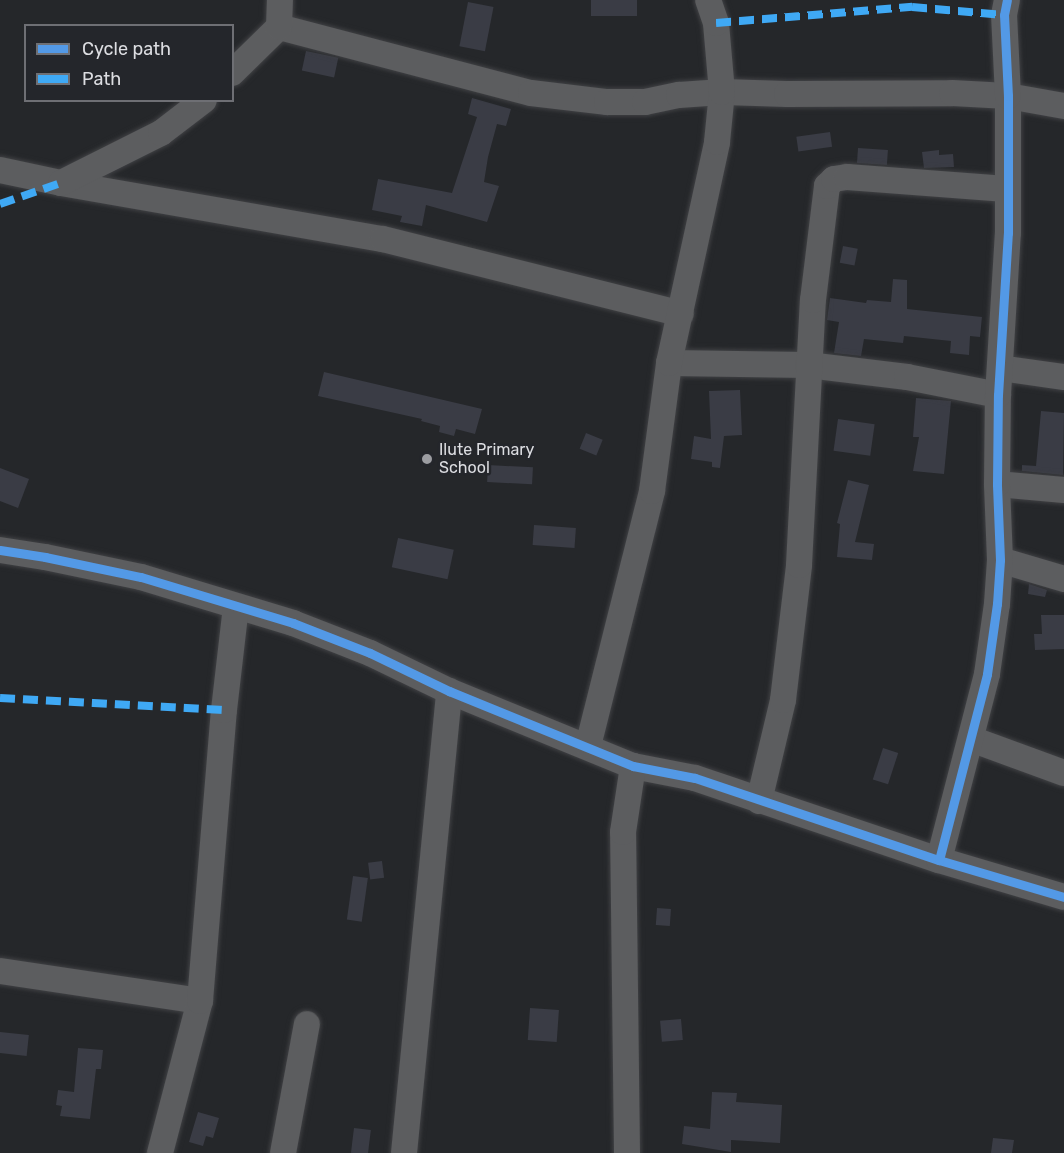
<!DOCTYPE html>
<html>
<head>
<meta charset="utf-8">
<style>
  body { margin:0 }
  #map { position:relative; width:1064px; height:1153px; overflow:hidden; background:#25272a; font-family:Rubik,sans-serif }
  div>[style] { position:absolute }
  .building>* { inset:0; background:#3a3c45; transform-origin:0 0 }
  .roads { filter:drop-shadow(0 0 2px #404144) drop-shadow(0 0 2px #404144) }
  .minor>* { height:26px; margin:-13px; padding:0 13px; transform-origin:13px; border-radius:13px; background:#5c5d5f }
  .quiet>* { height:8px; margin-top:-4px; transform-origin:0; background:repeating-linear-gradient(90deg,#3fa9f5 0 15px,transparent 0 23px) }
  .cycleway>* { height:9px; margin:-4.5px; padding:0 4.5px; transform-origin:4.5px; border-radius:4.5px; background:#5399e6 }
  .dots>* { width:16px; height:16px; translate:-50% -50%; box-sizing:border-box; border:3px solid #24262b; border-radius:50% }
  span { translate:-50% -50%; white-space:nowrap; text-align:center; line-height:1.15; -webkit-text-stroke:5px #24262b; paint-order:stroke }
  .poi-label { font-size:16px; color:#dcdde1 }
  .left { translate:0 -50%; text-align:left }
  .legend { position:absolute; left:24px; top:24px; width:210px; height:78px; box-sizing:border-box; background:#24262b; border:2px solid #6e6f74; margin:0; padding:8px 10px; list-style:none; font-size:18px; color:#dcdde1 }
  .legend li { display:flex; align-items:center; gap:12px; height:30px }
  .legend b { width:30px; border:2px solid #6e6f74 }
</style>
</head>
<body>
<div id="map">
  <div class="building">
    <div style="left:591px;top:0;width:46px;height:16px"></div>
    <div style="left:468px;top:2px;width:26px;height:45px;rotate:11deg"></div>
    <div style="left:306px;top:51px;width:33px;height:20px;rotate:12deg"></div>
    <div style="clip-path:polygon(472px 98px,511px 109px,506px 126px,497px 124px,488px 157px,484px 182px,499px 186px,487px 222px,426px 205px,422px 226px,400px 222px,402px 216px,372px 210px,378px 179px,452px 193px,477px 117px,468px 114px)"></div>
    <div style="left:830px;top:132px;width:15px;height:34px;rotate:82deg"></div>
    <div style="left:858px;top:148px;width:30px;height:15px;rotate:4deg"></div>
    <div style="clip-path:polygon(939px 150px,939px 155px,953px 154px,954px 167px,924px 168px,922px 152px)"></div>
    <div style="left:843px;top:246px;width:15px;height:17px;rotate:11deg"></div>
    <div style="clip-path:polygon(893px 279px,907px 280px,907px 309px,982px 317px,980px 337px,970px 336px,969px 355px,950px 353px,951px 341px,904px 336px,903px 343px,864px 339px,861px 356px,834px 353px,839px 322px,827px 320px,830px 298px,866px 303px,867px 300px,891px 302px)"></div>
    <div style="clip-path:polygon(324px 372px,482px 409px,475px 434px,456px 429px,454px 436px,439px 432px,440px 426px,421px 421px,422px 419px,318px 396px)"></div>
    <div style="clip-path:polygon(740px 390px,742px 435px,724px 436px,720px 468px,712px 467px,712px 462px,691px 459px,694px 436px,711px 439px,709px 391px)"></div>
    <div style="clip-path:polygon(916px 398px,951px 401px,944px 474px,913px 471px,919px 437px,913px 437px)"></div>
    <div style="clip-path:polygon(1041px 411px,1064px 413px,1063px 475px,1022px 471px,1022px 465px,1036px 466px)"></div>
    <div style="left:838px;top:419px;width:37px;height:32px;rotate:8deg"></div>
    <div style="left:586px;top:433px;width:18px;height:17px;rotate:22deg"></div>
    <div style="left:488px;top:465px;width:45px;height:17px;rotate:3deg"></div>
    <div style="clip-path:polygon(0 468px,29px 479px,18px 508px,0 501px)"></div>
    <div style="clip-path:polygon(848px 480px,869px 485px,855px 542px,874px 544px,872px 560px,837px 557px,840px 524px,837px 523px)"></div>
    <div style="left:534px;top:525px;width:42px;height:20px;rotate:4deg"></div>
    <div style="left:398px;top:538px;width:57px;height:30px;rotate:12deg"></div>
    <div style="clip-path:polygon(1029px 584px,1047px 590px,1045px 597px,1028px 594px)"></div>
    <div style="clip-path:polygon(1041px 615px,1064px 615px,1064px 649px,1035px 650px,1034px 634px,1042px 634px)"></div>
    <div style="left:883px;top:748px;width:16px;height:33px;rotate:18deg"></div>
    <div style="left:382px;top:861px;width:17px;height:14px;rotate:83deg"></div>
    <div style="left:353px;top:876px;width:15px;height:44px;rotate:8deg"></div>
    <div style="left:657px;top:908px;width:14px;height:17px;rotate:4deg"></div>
    <div style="left:530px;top:1008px;width:29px;height:32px;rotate:4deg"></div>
    <div style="left:681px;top:1019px;width:21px;height:21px;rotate:85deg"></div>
    <div style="left:0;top:1032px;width:29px;height:21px;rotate:6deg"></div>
    <div style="clip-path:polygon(78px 1048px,103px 1050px,101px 1069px,96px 1069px,90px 1119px,60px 1116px,62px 1106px,56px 1105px,58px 1090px,74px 1092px)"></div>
    <div style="clip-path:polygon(712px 1092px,737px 1093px,736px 1102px,782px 1105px,780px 1143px,731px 1140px,731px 1152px,682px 1144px,684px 1126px,710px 1129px)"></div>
    <div style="clip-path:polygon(198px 1112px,219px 1118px,213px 1138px,206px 1136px,203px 1146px,189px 1142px)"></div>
    <div style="left:354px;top:1128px;width:17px;height:25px;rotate:7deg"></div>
    <div style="clip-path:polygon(993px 1138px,1014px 1140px,1012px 1153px,991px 1153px)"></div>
  </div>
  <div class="roads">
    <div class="minor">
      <div style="left:279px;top:27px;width:260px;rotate:14.7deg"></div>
      <div style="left:531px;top:93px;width:77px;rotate:6.8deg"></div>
      <div style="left:607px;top:102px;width:38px"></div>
      <div style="left:645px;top:102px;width:35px;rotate:-12deg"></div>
      <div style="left:679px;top:95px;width:43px;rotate:-4deg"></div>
      <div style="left:722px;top:92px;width:65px;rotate:1.8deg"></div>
      <div style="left:787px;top:94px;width:165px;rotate:-0.3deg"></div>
      <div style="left:952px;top:93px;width:56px;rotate:3.1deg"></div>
      <div style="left:1008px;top:96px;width:57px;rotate:10.1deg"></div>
      <div style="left:232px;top:73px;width:66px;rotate:-44.4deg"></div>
      <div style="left:279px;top:27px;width:27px;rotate:-88deg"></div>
      <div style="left:0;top:170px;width:62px;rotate:12deg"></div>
      <div style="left:61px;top:183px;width:327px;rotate:9.9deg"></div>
      <div style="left:383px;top:239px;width:307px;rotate:14.1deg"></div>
      <div style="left:61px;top:183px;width:112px;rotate:-26.6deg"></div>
      <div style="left:161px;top:133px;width:54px;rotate:-37.5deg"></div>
      <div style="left:669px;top:363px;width:139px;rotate:0.8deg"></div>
      <div style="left:808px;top:365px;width:100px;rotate:6.9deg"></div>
      <div style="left:907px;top:377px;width:93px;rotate:11.2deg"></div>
      <div style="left:1000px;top:368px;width:65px;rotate:8deg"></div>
      <div style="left:997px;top:484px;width:67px;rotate:5.1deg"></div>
      <div style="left:0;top:550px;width:46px;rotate:8.8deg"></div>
      <div style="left:45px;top:557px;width:98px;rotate:11.8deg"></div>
      <div style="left:141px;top:577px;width:159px;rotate:16.8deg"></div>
      <div style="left:293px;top:623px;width:83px;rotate:21.3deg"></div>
      <div style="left:370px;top:653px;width:88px;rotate:25.7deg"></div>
      <div style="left:449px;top:691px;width:199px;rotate:22.2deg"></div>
      <div style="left:633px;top:766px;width:63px;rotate:11deg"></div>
      <div style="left:695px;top:778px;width:257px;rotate:18.6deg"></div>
      <div style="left:939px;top:860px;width:130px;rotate:16.5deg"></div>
      <div style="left:1000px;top:560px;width:67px;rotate:16.5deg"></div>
      <div style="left:971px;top:739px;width:99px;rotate:20.1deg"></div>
      <div style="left:588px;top:746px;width:263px;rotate:-75.9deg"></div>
      <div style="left:652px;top:491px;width:129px;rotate:-82.4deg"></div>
      <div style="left:669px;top:363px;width:226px;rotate:-77.7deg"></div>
      <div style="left:717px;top:142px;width:50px;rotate:-84.3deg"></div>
      <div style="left:722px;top:92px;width:69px;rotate:-95deg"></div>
      <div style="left:716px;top:23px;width:24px;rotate:-109deg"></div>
      <div style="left:759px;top:801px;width:104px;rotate:-76.6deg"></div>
      <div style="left:783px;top:700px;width:136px;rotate:-83.2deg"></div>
      <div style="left:799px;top:565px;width:265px;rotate:-87deg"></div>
      <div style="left:813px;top:300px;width:115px;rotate:-83deg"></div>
      <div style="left:827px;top:186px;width:10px;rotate:-45deg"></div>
      <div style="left:834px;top:179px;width:13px;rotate:-9deg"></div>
      <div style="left:847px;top:177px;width:160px;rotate:4.3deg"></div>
      <div style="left:939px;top:860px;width:192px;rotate:-75.5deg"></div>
      <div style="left:987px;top:674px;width:71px;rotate:-81.9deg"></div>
      <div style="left:997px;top:604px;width:44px;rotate:-86.1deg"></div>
      <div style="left:1000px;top:560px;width:76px;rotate:-92.3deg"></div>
      <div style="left:997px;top:484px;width:89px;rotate:-89.4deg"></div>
      <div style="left:998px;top:395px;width:162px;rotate:-86.5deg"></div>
      <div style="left:1008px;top:233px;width:137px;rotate:-90deg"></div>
      <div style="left:1008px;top:96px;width:81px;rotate:-92.8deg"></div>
      <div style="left:1004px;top:15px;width:15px;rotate:-79deg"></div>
      <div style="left:0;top:971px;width:202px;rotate:8.5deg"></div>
      <div style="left:160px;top:1153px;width:157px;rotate:-75.3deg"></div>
      <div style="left:200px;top:1001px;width:292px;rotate:-85.3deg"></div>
      <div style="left:224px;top:710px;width:104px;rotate:-83.4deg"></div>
      <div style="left:283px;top:1153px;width:131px;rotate:-79.5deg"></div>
      <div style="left:404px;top:1153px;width:464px;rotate:-84.4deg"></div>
      <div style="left:627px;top:1153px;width:321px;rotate:-90.7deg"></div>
      <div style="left:623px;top:832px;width:67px;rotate:-81.4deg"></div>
    </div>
  </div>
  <div class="quiet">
    <div style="left:716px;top:23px;width:197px;rotate:-4.7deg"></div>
    <div style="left:912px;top:7px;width:92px;rotate:5deg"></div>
    <div style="left:0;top:204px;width:65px;rotate:-19deg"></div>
    <div style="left:0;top:698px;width:224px;rotate:3.1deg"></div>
  </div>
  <div class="cycleway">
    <div style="left:0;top:550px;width:46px;rotate:8.8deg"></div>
    <div style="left:45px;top:557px;width:98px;rotate:11.8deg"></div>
    <div style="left:141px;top:577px;width:159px;rotate:16.8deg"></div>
    <div style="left:293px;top:623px;width:83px;rotate:21.3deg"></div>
    <div style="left:370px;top:653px;width:88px;rotate:25.7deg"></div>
    <div style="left:449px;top:691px;width:199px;rotate:22.2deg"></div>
    <div style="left:633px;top:766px;width:63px;rotate:11deg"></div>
    <div style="left:695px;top:778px;width:257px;rotate:18.6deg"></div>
    <div style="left:939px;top:860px;width:130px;rotate:16.5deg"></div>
    <div style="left:939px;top:860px;width:192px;rotate:-75.5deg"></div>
    <div style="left:987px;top:674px;width:71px;rotate:-81.9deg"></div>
    <div style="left:997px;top:604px;width:44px;rotate:-86.1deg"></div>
    <div style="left:1000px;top:560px;width:76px;rotate:-92.3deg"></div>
    <div style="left:997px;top:484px;width:89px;rotate:-89.4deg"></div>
    <div style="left:998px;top:395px;width:162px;rotate:-86.5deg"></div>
    <div style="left:1008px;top:233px;width:137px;rotate:-90deg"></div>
    <div style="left:1008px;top:96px;width:81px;rotate:-92.8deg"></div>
    <div style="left:1004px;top:15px;width:15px;rotate:-79deg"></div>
  </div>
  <div class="dots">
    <div style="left:427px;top:459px;background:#9c9da1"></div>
  </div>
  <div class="poi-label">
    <span class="left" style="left:439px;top:459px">Ilute Primary<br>School</span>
  </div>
  <ul class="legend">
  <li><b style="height:8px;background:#5399e6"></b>Cycle path</li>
  <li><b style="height:8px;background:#3fa9f5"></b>Path</li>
  </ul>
</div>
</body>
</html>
